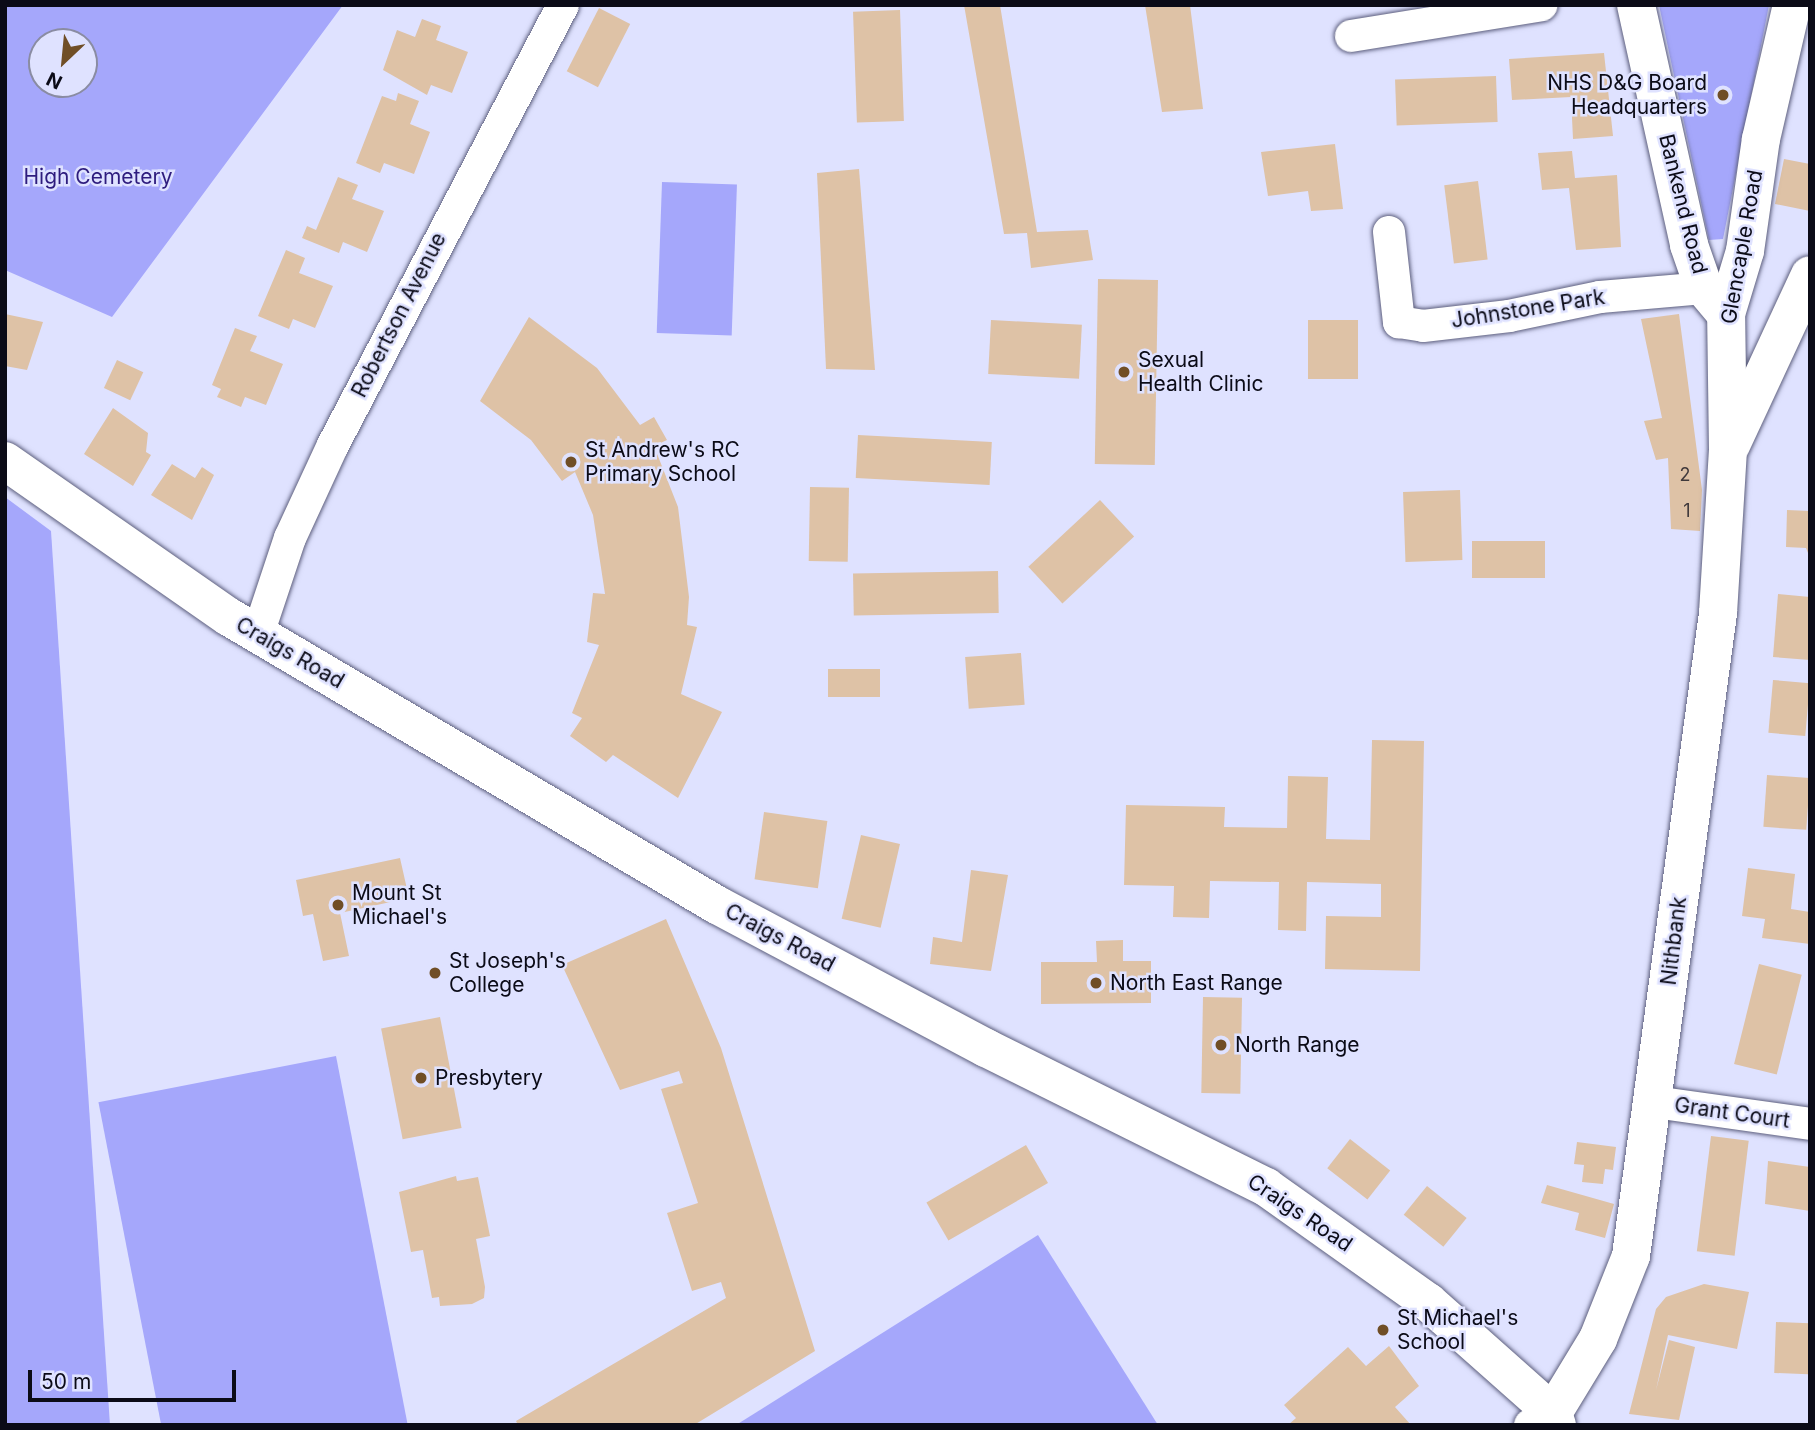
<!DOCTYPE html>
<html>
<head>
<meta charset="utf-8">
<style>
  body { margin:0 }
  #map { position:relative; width:1815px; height:1430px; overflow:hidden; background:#dfe2ff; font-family:Inter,sans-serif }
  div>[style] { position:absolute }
  .green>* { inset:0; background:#a5a7fb; transform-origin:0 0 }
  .building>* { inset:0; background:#dec2a6; transform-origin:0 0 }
  .roads { filter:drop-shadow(0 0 2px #5d5f7e) drop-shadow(0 0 2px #5d5f7e) }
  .street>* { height:32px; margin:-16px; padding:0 16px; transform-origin:16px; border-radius:16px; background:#fff }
  .secondary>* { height:38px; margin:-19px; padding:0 19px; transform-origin:19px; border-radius:19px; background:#fff }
  .dots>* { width:19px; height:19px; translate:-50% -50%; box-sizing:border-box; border:4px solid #dfe2ff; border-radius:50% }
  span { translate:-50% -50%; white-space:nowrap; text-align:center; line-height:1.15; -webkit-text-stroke:5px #dfe2ff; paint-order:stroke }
  .number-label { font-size:18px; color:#40393b }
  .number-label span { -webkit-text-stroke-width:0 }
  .poi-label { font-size:21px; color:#0b0b17 }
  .right { translate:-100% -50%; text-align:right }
  .left { translate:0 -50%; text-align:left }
  .park-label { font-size:21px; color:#2e1c7e }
  .street-label { font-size:21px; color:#0b0b17 }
  .frame { position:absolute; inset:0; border:7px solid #0b0b17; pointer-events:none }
  .north { position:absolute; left:28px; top:28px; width:70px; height:70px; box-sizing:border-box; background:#dfe2ff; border:2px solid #8a8ca2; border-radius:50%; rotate:206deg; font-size:19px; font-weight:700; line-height:28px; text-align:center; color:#0b0b17 }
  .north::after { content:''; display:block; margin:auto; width:24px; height:32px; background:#704e26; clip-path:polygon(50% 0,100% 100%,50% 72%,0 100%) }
  .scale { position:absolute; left:28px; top:1370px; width:208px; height:32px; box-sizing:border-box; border:4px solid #0b0b17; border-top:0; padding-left:9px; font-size:21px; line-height:24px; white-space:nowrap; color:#0b0b17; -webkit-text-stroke:5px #dfe2ff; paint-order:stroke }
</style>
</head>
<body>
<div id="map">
  <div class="green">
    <div style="clip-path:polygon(evenodd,5px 5px,343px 5px,112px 317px,5px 270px,5px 5px,84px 42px,84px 84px,42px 84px,42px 42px,84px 42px)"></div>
    <div style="clip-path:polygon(1659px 5px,1769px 5px,1723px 239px,1709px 240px)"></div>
    <div style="left:662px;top:182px;width:75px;height:151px;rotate:2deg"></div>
    <div style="clip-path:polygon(5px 497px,51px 531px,110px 1425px,5px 1425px)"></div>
    <div style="left:336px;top:1056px;width:377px;height:242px;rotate:79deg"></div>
    <div style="clip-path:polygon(1038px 1235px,1158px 1425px,736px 1425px)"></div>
  </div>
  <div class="building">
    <div style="clip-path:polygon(964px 5px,1000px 5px,1037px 232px,1088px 230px,1093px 260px,1031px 268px,1027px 233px,1004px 234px)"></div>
    <div style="clip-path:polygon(1145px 5px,1190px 5px,1203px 109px,1162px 112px)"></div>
    <div style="left:599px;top:8px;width:35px;height:71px;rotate:27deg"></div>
    <div style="left:900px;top:10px;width:111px;height:47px;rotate:88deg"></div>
    <div style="clip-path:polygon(422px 19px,441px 26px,436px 40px,468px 52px,452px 93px,431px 85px,427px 95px,383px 70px,397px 30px,415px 37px)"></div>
    <div style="clip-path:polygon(1604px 53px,1613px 136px,1573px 139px,1571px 97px,1512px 100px,1509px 59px)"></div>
    <div style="left:1496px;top:76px;width:46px;height:101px;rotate:88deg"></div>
    <div style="clip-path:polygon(398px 93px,419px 101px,410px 124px,430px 132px,414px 174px,384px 163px,380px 173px,356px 163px,382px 96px,396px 101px)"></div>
    <div style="clip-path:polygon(1335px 144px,1343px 209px,1311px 211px,1308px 191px,1268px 196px,1261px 152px)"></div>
    <div style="clip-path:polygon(1572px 151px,1575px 178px,1617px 175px,1621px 247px,1576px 250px,1569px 188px,1542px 190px,1538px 153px)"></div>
    <div style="clip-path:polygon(1784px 159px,1810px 164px,1810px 211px,1775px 204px)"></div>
    <div style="clip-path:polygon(859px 169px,875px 370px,826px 369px,817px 173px)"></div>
    <div style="clip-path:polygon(338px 177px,358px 185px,352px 199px,384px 211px,367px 252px,343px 242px,339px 253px,302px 238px,307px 226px,316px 230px)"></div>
    <div style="left:1478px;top:181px;width:79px;height:34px;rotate:83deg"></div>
    <div style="clip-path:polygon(286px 250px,305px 258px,299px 273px,333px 286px,315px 328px,293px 319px,289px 329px,258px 316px)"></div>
    <div style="left:1098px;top:279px;width:60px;height:185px;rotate:1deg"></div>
    <div style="clip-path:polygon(5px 314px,43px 322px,27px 370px,5px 366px)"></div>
    <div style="clip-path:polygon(1679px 314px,1702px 490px,1700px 531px,1671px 529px,1668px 458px,1656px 460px,1644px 421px,1662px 418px,1641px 319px)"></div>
    <div style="clip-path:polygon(529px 317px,597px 368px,640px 425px,654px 417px,667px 440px,654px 446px,678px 507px,689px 597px,687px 625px,697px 627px,681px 694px,722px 712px,678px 798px,613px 755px,606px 762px,570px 736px,582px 718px,572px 713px,599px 645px,587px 642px,593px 593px,605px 594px,593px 515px,575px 472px,562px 481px,531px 440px,480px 401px)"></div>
    <div style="left:991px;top:320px;width:91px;height:54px;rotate:3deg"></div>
    <div style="left:1308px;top:320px;width:50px;height:59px"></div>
    <div style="clip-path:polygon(235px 328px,257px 336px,250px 351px,283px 364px,266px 405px,245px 397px,241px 407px,217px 397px,221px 389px,212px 385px)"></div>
    <div style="left:117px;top:360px;width:29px;height:31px;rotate:25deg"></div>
    <div style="clip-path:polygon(113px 408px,148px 433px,146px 452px,151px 455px,133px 486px,84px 454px)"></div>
    <div style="left:858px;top:435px;width:134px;height:43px;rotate:3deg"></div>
    <div style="clip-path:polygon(172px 464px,195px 478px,202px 467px,214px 475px,192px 520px,151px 495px)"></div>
    <div style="left:810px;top:487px;width:39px;height:74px;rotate:1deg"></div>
    <div style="left:1460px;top:490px;width:70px;height:57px;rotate:88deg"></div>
    <div style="left:1100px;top:500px;width:50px;height:98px;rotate:47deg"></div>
    <div style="clip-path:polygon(1787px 510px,1810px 511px,1810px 558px,1806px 548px,1786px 547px)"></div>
    <div style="left:1472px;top:541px;width:73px;height:37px"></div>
    <div style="left:998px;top:571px;width:42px;height:145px;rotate:89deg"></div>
    <div style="clip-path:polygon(1778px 594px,1810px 597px,1810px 660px,1773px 657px)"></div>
    <div style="left:1021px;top:653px;width:52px;height:56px;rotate:86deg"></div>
    <div style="left:828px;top:669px;width:52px;height:28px"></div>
    <div style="left:1773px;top:680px;width:37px;height:53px;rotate:5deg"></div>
    <div style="clip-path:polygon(1372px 740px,1424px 741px,1420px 971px,1325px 969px,1326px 916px,1381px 917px,1381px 884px,1307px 882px,1306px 931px,1278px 930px,1279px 882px,1210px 881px,1209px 918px,1173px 917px,1174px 886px,1124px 885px,1126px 805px,1225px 807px,1224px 827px,1287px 828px,1288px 776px,1328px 777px,1326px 839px,1370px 840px)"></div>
    <div style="left:1767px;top:775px;width:43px;height:52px;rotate:4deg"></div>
    <div style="left:764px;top:812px;width:64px;height:68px;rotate:8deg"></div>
    <div style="left:861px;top:835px;width:40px;height:86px;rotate:13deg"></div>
    <div style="clip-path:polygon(400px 858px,409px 898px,340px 913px,349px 956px,323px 961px,313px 914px,303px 916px,296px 880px)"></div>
    <div style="clip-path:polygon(1748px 868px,1795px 874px,1791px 909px,1810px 912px,1810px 944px,1762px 938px,1765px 919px,1742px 916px)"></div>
    <div style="clip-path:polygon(971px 870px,1008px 875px,991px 971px,930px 964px,933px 937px,962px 942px)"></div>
    <div style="clip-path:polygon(666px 919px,721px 1048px,815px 1351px,694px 1425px,518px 1425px,516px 1421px,726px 1298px,721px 1282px,692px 1291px,667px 1213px,698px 1203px,661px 1089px,683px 1083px,679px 1071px,620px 1090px,562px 965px)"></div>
    <div style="clip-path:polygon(1123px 940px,1123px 961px,1151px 961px,1151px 1003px,1041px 1004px,1041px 962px,1097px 962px,1096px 941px)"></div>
    <div style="left:1759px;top:964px;width:44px;height:103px;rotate:14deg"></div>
    <div style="left:1203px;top:997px;width:39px;height:96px;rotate:1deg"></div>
    <div style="left:440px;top:1017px;width:113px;height:60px;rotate:79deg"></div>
    <div style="left:1711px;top:1136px;width:38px;height:116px;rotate:7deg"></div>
    <div style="left:1350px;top:1139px;width:51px;height:37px;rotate:38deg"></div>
    <div style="clip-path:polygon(1577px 1142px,1616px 1147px,1613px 1170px,1605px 1169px,1603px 1184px,1582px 1182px,1584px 1165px,1574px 1164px)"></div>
    <div style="left:1026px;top:1145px;width:44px;height:115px;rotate:60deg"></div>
    <div style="clip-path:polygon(1768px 1161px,1810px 1167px,1810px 1211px,1765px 1204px)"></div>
    <div style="clip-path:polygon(456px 1176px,457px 1181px,478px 1177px,490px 1236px,476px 1239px,485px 1287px,484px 1298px,472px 1304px,440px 1306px,439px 1297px,432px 1298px,423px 1250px,411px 1252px,399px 1192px)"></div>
    <div style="clip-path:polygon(1547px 1185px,1614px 1204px,1605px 1238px,1575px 1230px,1579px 1213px,1541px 1203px)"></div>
    <div style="left:1427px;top:1186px;width:51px;height:37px;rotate:39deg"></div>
    <div style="clip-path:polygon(1704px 1284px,1749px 1292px,1737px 1349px,1668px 1335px,1656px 1390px,1669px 1340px,1695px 1347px,1679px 1420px,1629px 1414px,1656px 1309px,1666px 1297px)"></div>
    <div style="left:1776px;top:1322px;width:34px;height:51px;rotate:2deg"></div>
    <div style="clip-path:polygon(1389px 1346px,1419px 1386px,1395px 1407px,1411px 1425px,1288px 1425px,1296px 1418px,1284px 1405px,1348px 1347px,1366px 1366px)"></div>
  </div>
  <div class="roads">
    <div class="street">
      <div style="left:1351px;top:36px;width:193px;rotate:-9.2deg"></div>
      <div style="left:1389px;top:232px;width:91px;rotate:83.7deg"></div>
      <div style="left:1399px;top:322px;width:24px;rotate:9deg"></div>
      <div style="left:1423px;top:326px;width:87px;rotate:-6.6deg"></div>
      <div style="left:1509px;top:316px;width:93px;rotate:-11.8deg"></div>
      <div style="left:1600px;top:297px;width:104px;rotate:-4.9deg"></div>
      <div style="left:258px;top:634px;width:101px;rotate:-71.6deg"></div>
      <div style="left:290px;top:538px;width:102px;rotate:-65.2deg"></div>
      <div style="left:333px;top:445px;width:496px;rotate:-62.4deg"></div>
      <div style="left:1654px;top:1102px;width:158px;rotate:8deg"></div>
      <div style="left:1530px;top:1425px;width:26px;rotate:-28deg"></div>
    </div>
    <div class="secondary">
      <div style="left:1636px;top:5px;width:246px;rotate:77.5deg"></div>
      <div style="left:1689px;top:245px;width:46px;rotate:70.8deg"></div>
      <div style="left:1704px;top:288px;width:34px;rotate:50deg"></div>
      <div style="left:1731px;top:445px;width:187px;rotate:-65.1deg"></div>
      <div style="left:5px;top:461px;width:273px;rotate:34.9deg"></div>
      <div style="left:229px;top:617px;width:567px;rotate:30.55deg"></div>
      <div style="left:717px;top:905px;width:305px;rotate:28deg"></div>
      <div style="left:986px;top:1048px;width:313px;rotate:26.4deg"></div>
      <div style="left:1266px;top:1187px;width:199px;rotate:35.4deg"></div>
      <div style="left:1428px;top:1302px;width:167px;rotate:41.6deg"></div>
      <div style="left:1553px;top:1413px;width:13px;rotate:72deg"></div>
      <div style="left:1553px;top:1413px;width:87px;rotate:-58.7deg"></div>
      <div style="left:1598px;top:1339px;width:89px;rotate:-68.3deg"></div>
      <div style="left:1631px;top:1256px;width:649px;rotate:-82.29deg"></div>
      <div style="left:1718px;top:613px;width:163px;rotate:-86.5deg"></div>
      <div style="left:1728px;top:450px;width:136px;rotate:-90.8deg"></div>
      <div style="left:1726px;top:314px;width:66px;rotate:-73.2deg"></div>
      <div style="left:1745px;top:251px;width:113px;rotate:-81.9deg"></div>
      <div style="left:1761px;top:139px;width:138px;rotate:-77deg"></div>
    </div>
  </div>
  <div class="dots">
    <div style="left:1723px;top:95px;background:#704e26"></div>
    <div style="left:1124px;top:372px;background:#704e26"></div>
    <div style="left:571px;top:462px;background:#704e26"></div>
    <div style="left:338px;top:905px;background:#704e26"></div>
    <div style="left:435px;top:973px;background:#704e26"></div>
    <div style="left:1096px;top:983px;background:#704e26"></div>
    <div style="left:1221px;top:1045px;background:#704e26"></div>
    <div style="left:421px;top:1078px;background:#704e26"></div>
    <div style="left:1383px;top:1330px;background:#704e26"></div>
  </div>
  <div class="number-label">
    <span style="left:1685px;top:475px">2</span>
    <span style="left:1687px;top:511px">1</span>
  </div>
  <div class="poi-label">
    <span class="right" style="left:1707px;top:95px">NHS D&amp;G Board<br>Headquarters</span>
    <span class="left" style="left:1138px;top:372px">Sexual<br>Health Clinic</span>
    <span class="left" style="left:585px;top:462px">St Andrew's RC<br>Primary School</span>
    <span class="left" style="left:352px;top:905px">Mount St<br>Michael's</span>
    <span class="left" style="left:449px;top:973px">St Joseph's<br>College</span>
    <span class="left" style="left:1110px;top:983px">North East Range</span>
    <span class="left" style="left:1235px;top:1045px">North Range</span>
    <span class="left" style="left:435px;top:1078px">Presbytery</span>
    <span class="left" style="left:1397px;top:1330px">St Michael's<br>School</span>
  </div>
  <div class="park-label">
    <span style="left:98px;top:177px">High Cemetery</span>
  </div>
  <div class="street-label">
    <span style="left:1683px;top:204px;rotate:76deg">Bankend Road</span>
    <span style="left:1742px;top:247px;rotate:-80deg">Glencaple Road</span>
    <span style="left:1528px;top:309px;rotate:-9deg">Johnstone Park</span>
    <span style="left:399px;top:315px;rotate:-63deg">Robertson Avenue</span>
    <span style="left:290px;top:653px;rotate:30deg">Craigs Road</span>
    <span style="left:780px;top:938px;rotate:28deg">Craigs Road</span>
    <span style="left:1674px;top:941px;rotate:-83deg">Nithbank</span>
    <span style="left:1732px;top:1113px;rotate:8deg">Grant Court</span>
    <span style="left:1300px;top:1213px;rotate:34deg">Craigs Road</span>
  </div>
  <div class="frame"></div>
  <div class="north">N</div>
  <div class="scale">50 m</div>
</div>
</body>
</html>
